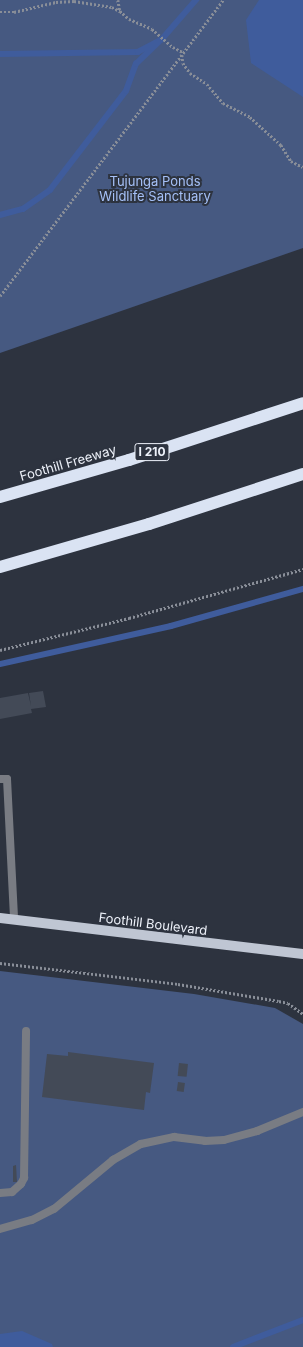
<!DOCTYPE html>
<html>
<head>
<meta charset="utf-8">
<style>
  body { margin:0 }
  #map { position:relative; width:303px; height:1347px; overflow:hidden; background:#2d333f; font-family:Inter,sans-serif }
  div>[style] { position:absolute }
  .green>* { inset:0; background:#465981 }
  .water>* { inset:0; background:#3f5c9c }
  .stream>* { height:5.5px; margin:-2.75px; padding:0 2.75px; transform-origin:2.75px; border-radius:2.75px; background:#3f5c9c }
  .building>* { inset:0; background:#434a57; transform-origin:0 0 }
  .path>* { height:2.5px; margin-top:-1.25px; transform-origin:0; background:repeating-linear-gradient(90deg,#898e98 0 2px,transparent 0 4px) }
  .service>* { height:8px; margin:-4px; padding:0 4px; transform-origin:4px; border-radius:4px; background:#797c83 }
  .primary>* { height:10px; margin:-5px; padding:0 5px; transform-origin:5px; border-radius:5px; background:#bfc6d3 }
  .motorway>* { height:12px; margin:-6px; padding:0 6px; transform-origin:6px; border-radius:6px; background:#dae3f3 }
  span { translate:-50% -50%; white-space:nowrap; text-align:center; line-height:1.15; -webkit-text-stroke:4px #2d333f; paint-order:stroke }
  .shield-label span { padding:1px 3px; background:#2d333f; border:1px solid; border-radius:3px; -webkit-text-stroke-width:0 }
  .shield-label { font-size:12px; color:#edf1f9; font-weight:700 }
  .park-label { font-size:13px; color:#a5c0f7 }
  .street-label { font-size:13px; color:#edf1f9 }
</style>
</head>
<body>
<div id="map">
  <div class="green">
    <div style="clip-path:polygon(0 0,303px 0,303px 248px,0 353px)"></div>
    <div style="clip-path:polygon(0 971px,194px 994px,275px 1008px,303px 1024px,303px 1347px,0 1347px)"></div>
  </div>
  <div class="water">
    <div style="clip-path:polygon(259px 0,303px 0,303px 97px,251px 63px,246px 20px)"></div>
    <div style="clip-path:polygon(22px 1331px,52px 1344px,53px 1347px,0 1347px,0 1334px)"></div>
  </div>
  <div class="stream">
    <div style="left:0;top:54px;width:138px;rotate:-0.8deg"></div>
    <div style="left:138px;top:52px;width:27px;rotate:-28deg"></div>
    <div style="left:162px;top:39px;width:52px;rotate:-48.9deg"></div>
    <div style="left:0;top:215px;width:24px;rotate:-15deg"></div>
    <div style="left:23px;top:209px;width:33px;rotate:-35deg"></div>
    <div style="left:50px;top:190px;width:125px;rotate:-52.5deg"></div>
    <div style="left:126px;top:91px;width:29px;rotate:-70deg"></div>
    <div style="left:136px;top:64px;width:36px;rotate:-44deg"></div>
    <div style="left:0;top:664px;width:175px;rotate:-12.5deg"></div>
    <div style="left:171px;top:626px;width:137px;rotate:-15.7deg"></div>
    <div style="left:233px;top:1347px;width:75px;rotate:-21.1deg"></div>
  </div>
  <div class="building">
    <div style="clip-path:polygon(43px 691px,46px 707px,31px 709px,32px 713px,0 719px,0 698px,28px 693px,31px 706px,29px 693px)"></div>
    <div style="clip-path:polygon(68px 1052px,154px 1063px,150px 1093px,146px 1092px,144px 1110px,42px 1097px,47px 1054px,68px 1056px)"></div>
    <div style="left:179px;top:1063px;width:9px;height:13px;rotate:6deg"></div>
    <div style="left:178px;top:1082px;width:7px;height:9px;rotate:8deg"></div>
    <div style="clip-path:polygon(16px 1165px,17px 1182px,13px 1182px,13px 1166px)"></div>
  </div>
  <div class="path">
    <div style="left:118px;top:0;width:11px;rotate:80deg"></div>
    <div style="left:120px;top:11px;width:12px;rotate:42deg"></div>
    <div style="left:129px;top:19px;width:25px;rotate:23deg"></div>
    <div style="left:152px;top:29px;width:28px;rotate:41deg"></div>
    <div style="left:173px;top:47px;width:11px;rotate:27deg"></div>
    <div style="left:0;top:12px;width:14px"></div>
    <div style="left:14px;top:12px;width:43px;rotate:-13.4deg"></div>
    <div style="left:56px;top:2px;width:18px;rotate:-3deg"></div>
    <div style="left:74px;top:1px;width:38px;rotate:9deg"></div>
    <div style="left:112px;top:7px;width:9px;rotate:27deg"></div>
    <div style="left:182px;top:55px;width:8px;rotate:83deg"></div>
    <div style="left:183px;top:63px;width:12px;rotate:55deg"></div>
    <div style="left:190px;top:73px;width:20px;rotate:33deg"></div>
    <div style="left:207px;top:84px;width:25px;rotate:50deg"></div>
    <div style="left:223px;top:103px;width:30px;rotate:27deg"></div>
    <div style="left:250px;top:117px;width:42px;rotate:42.1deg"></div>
    <div style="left:281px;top:145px;width:19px;rotate:58deg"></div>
    <div style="left:291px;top:161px;width:13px;rotate:27deg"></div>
    <div style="left:0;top:296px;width:371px;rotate:-53deg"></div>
    <div style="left:0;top:650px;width:133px;rotate:-13.9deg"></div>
    <div style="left:129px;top:618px;width:181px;rotate:-15.7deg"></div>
    <div style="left:0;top:963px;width:179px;rotate:6.7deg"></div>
    <div style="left:178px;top:984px;width:102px;rotate:9.6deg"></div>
    <div style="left:279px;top:1001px;width:9px;rotate:13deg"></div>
    <div style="left:288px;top:1003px;width:19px;rotate:36deg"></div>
  </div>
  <div class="service">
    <div style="left:0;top:779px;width:7px"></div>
    <div style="left:7px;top:779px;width:140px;rotate:87.1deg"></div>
    <div style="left:0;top:1193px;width:12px;rotate:-5deg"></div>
    <div style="left:12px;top:1192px;width:12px;rotate:-42deg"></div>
    <div style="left:21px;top:1184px;width:7px;rotate:-63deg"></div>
    <div style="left:24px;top:1178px;width:147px;rotate:-89.2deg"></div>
    <div style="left:0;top:1229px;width:33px;rotate:-16deg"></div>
    <div style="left:32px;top:1220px;width:25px;rotate:-27deg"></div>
    <div style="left:54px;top:1209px;width:77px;rotate:-39.7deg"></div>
    <div style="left:113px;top:1160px;width:32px;rotate:-30deg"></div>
    <div style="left:141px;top:1144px;width:34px;rotate:-12deg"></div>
    <div style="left:174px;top:1137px;width:31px;rotate:7deg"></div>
    <div style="left:205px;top:1141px;width:19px;rotate:-3deg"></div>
    <div style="left:224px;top:1140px;width:34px;rotate:-15deg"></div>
    <div style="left:257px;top:1131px;width:50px;rotate:-22.4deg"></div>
  </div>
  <div class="primary">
    <div style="left:0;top:918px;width:305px;rotate:6.8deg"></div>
  </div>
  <div class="motorway">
    <div style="left:0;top:497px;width:134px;rotate:-16deg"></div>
    <div style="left:129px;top:460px;width:183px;rotate:-18.1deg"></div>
    <div style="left:0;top:567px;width:155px;rotate:-16.1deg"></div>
    <div style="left:149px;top:524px;width:162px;rotate:-18deg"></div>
  </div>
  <div class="shield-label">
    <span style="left:152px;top:452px">I 210</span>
  </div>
  <div class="park-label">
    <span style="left:155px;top:189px">Tujunga Ponds<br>Wildlife Sanctuary</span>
  </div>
  <div class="street-label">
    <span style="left:68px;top:463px;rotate:-16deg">Foothill Freeway</span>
    <span style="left:153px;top:924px;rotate:7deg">Foothill Boulevard</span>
  </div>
</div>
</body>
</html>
